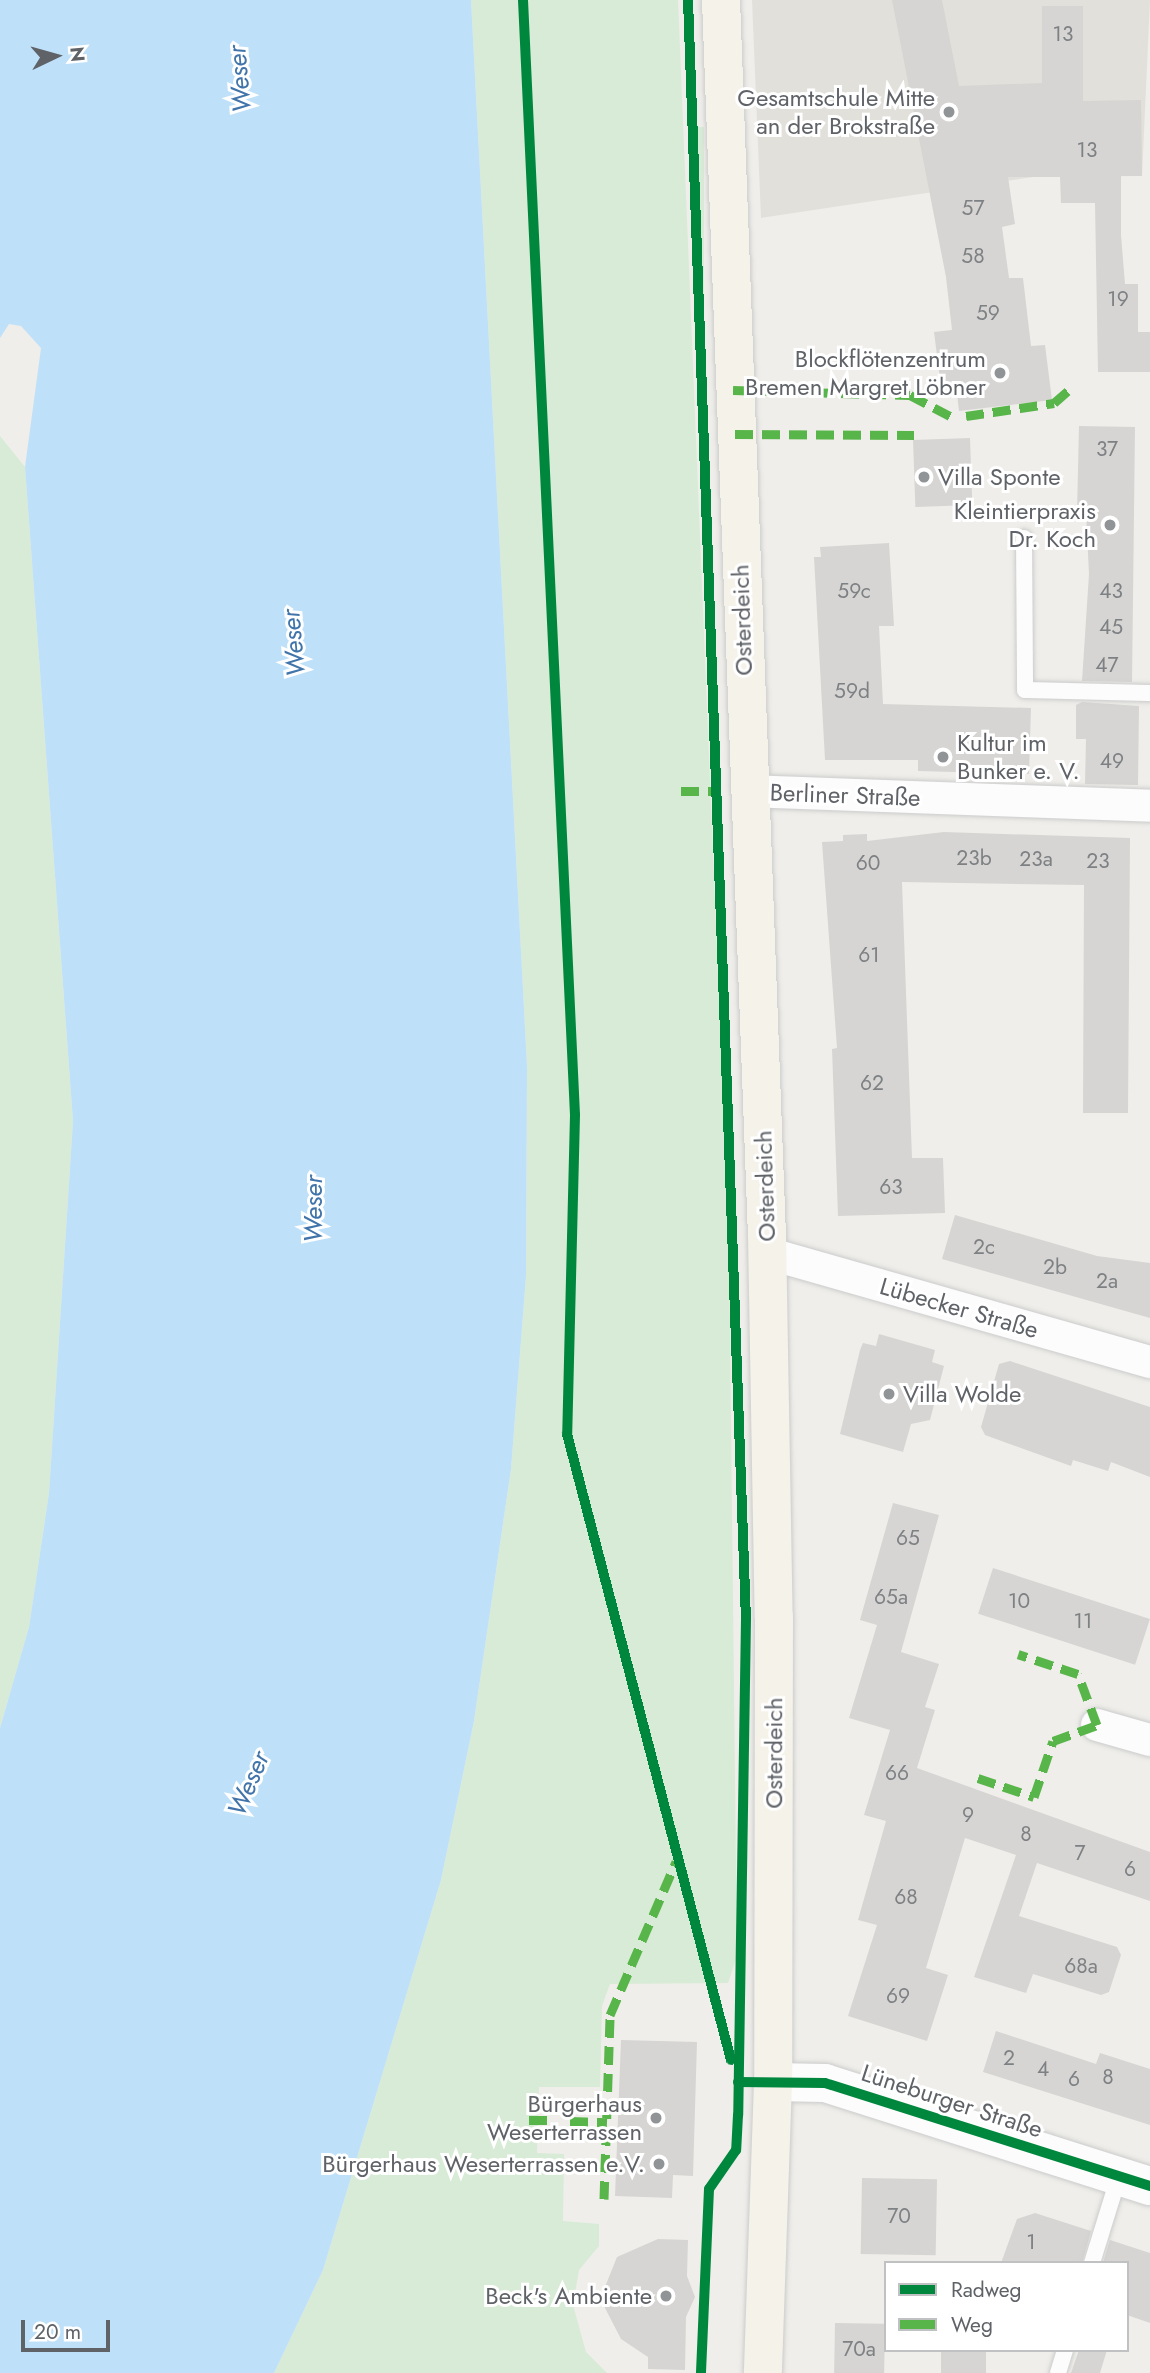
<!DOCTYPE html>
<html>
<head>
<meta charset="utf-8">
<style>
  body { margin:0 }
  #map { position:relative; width:1150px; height:2373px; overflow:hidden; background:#efeeea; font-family:Jost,sans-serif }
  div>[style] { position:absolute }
  .education>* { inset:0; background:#e2e0da }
  .green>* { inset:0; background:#d8ebd6; transform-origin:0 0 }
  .water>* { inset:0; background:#bfe0f9 }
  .building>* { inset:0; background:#d6d5d3; transform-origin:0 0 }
  .roads { filter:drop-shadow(0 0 2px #cbcccc) drop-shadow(0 0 2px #cbcccc) }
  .service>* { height:16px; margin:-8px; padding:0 8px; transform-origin:8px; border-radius:8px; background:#fdfcfc }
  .minor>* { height:32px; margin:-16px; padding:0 16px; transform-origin:16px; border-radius:16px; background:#fdfcfc }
  .tertiary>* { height:38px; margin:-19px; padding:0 19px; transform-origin:19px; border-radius:19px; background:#fdfcfc }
  .primary>* { height:38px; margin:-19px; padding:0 19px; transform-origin:19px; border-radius:19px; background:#f4f2e9 }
  .quiet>* { height:9px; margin-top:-4.5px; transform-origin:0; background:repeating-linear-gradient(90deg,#58b549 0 18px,transparent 0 27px) }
  .cycleway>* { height:10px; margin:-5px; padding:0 5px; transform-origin:5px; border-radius:5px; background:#00873e }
  .dots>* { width:19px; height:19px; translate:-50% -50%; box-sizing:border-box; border:4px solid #fff; border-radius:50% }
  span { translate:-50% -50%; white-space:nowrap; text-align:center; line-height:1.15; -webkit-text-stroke:6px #fff; paint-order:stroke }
  .number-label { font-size:21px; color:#7e8184 }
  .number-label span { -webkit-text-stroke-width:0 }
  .poi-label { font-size:24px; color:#5f6368 }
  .right { translate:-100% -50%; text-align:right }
  .left { translate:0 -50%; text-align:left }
  .street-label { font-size:24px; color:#5f6368 }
  .water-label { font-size:26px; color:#4174aa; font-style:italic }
  .legend { position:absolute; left:884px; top:2261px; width:245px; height:91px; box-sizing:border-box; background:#fff; border:2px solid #bfc1c3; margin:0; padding:9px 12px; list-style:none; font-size:21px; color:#5f6368 }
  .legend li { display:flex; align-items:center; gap:14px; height:35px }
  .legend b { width:35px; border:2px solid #bfc1c3 }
  .north { position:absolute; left:21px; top:21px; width:70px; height:70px; -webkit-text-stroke:5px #fff; paint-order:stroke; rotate:85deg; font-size:19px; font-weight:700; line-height:28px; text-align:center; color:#5f6368 }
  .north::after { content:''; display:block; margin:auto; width:24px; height:32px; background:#5f6368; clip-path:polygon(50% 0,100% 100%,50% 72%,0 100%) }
  .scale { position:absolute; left:21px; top:2320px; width:89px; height:32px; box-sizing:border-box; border:4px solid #5f6368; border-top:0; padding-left:9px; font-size:21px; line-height:24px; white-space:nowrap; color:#5f6368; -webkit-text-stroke:5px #fff; paint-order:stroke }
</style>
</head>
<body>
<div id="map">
  <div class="education">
    <div style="clip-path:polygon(752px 0,1150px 0,1142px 176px,1033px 177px,761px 218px)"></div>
  </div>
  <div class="green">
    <div style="clip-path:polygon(471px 0,678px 0,729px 1245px,737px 1956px,728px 1983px,610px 1984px,602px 2006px,600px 2087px,539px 2087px,537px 2153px,564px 2154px,563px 2221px,599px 2224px,599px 2246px,579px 2270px,573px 2305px,586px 2352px,607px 2373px,274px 2373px,323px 2270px,441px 1880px,474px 1721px,511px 1469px,526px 1276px,527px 1066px)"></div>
    <div style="left:696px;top:127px;width:8px;height:177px"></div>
    <div style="clip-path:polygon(0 436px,25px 467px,73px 1121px,49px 1493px,29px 1627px,0 1728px)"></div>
  </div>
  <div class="water">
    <div style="clip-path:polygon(0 0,471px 0,527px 1066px,526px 1276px,511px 1469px,474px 1721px,441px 1880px,323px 2270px,274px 2373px,0 2373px,0 1728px,29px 1627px,49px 1493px,73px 1121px,25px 467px,41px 348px,21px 326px,9px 324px,0 338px)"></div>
  </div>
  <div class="building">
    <div style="clip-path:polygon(892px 0,942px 0,959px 86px,1042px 83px,1042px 6px,1083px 6px,1083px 101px,1141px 100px,1142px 176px,1121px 176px,1121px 235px,1125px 284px,1138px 284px,1138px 332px,1150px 332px,1150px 372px,1098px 372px,1095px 203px,1061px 203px,1060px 177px,1008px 177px,1015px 224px,1002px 227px,1009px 278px,1023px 278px,1031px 346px,1045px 345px,1052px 400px,959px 411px,956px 385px,941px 387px,934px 332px,952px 330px,946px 277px)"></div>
    <div style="clip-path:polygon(1079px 426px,1135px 427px,1132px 682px,1082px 681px,1089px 574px,1086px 514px,1077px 514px)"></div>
    <div style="left:970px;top:438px;width:67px;height:57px;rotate:88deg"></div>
    <div style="clip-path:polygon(889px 543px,894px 626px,879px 626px,883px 704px,1031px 708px,1029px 774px,918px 771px,918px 760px,825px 760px,814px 557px,821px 557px,820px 547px)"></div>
    <div style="clip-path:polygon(1082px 702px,1139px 706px,1138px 785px,1085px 784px,1086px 739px,1076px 739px,1076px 705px)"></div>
    <div style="clip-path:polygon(944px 832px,1130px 838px,1128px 1113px,1083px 1113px,1084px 885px,902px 882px,912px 1158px,943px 1158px,945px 1213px,838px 1216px,832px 1049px,837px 1048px,822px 842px,843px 841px,843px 835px,867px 834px,867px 841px)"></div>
    <div style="clip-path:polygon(955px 1215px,1097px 1256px,1150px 1263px,1150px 1318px,942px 1259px)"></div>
    <div style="clip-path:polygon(879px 1334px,935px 1350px,932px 1362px,944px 1366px,930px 1420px,911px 1424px,903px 1452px,840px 1434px,860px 1350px,863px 1343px,876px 1346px)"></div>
    <div style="clip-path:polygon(1010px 1361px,1150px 1407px,1150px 1477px,1111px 1462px,1108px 1471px,1073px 1460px,1071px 1466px,985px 1435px,981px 1427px,999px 1364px)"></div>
    <div style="clip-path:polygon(893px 1503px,939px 1515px,901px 1652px,939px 1664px,925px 1707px,935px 1710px,917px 1768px,1150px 1852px,1150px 1901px,1037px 1863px,1019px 1916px,1117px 1947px,1121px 1955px,1109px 1992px,1101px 1995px,1033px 1974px,1026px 1993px,974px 1977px,1016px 1855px,965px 1838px,926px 1968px,948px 1975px,927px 2041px,848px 2016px,877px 1925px,858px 1920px,886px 1821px,864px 1815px,890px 1730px,849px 1718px,877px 1625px,860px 1620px)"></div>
    <div style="left:993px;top:1568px;width:165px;height:48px;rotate:18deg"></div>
    <div style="clip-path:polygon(996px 2031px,1096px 2064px,1100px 2053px,1150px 2069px,1150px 2125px,983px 2072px)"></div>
    <div style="clip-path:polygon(621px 2040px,697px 2042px,693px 2176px,673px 2175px,672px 2198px,615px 2196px)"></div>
    <div style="left:862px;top:2178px;width:75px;height:76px;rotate:1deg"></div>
    <div style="clip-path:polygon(1035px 2213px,1091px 2231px,1082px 2263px,1001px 2263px,1017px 2219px)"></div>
    <div style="clip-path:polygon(658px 2239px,688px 2240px,687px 2276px,695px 2297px,686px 2317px,685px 2370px,648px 2369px,648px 2357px,621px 2339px,605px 2308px,603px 2292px,617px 2257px)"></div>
    <div style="clip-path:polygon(1110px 2240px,1150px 2253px,1150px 2323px,1127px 2315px,1127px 2263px,1103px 2263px)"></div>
    <div style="left:835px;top:2323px;width:50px;height:50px;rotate:1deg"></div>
    <div style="left:941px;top:2350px;width:45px;height:23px"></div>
    <div style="clip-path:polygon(1079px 2350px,1107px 2350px,1100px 2373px,1071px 2373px)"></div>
  </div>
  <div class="roads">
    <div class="service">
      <div style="left:1024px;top:538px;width:152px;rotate:89.6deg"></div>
      <div style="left:1025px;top:690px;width:125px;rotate:1.4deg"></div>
      <div style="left:1092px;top:2263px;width:91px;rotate:-72.8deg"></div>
      <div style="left:1058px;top:2373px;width:24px;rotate:-73deg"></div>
    </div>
    <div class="minor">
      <div style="left:749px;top:791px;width:401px;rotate:2.1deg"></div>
      <div style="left:767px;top:1253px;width:398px;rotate:15.9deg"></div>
      <div style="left:1097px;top:1725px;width:55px;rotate:15.8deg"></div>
    </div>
    <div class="tertiary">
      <div style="left:773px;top:2082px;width:52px;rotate:1.1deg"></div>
      <div style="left:825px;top:2083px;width:341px;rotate:17.6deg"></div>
    </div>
    <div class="primary">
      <div style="left:721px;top:0;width:1236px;rotate:87.87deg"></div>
      <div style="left:767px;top:1235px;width:382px;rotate:89deg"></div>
      <div style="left:774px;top:1617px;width:465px;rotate:90.1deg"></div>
      <div style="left:773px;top:2082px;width:291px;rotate:92deg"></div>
    </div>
  </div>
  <div class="quiet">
    <div style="left:733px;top:390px;width:177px;rotate:1.6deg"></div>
    <div style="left:910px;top:395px;width:50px;rotate:27.6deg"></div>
    <div style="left:966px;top:416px;width:89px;rotate:-8.4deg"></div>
    <div style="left:1054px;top:403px;width:21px;rotate:-41deg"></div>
    <div style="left:735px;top:434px;width:179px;rotate:0.3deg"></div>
    <div style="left:681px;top:791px;width:33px"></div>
    <div style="left:978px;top:1778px;width:59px;rotate:18.7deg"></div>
    <div style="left:1034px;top:1797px;width:59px;rotate:-71.3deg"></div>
    <div style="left:1053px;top:1741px;width:47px;rotate:-20deg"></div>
    <div style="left:1097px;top:1725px;width:54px;rotate:-110.4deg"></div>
    <div style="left:1078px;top:1674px;width:63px;rotate:-161.6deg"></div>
    <div style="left:529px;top:2120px;width:18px"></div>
    <div style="left:570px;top:2121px;width:37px;rotate:2deg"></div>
    <div style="left:604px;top:2199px;width:184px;rotate:-88.1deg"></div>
    <div style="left:610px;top:2015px;width:167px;rotate:-66.7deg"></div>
  </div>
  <div class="cycleway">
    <div style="left:523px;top:0;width:1116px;rotate:87.33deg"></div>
    <div style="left:575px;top:1115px;width:319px;rotate:91.4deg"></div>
    <div style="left:567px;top:1434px;width:647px;rotate:75.32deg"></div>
    <div style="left:688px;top:0;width:1620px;rotate:87.95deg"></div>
    <div style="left:746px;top:1619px;width:496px;rotate:90.9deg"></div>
    <div style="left:738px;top:2115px;width:35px;rotate:93deg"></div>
    <div style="left:736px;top:2150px;width:47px;rotate:124.7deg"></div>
    <div style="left:709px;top:2189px;width:184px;rotate:92.5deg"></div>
    <div style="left:738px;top:2082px;width:87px;rotate:0.7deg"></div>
    <div style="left:825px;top:2083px;width:341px;rotate:17.6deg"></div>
  </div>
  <div class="dots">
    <div style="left:949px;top:112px;background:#919496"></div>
    <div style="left:1000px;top:373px;background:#919496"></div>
    <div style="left:924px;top:477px;background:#919496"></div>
    <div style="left:1110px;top:525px;background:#919496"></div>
    <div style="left:943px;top:757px;background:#919496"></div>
    <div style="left:889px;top:1394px;background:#919496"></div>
    <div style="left:656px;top:2118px;background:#919496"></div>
    <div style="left:659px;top:2164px;background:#919496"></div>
    <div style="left:666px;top:2296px;background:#919496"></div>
  </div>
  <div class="number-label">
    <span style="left:1063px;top:34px">13</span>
    <span style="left:1087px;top:150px">13</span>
    <span style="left:973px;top:208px">57</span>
    <span style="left:973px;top:256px">58</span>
    <span style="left:1118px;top:299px">19</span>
    <span style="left:988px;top:313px">59</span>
    <span style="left:1107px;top:449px">37</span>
    <span style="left:854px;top:591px">59c</span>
    <span style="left:1111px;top:591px">43</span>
    <span style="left:1111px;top:627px">45</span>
    <span style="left:1107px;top:665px">47</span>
    <span style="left:852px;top:691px">59d</span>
    <span style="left:1112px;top:761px">49</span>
    <span style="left:974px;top:858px">23b</span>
    <span style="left:1036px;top:859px">23a</span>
    <span style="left:1098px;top:861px">23</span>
    <span style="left:868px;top:863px">60</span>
    <span style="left:869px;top:955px">61</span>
    <span style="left:872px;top:1083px">62</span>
    <span style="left:891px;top:1187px">63</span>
    <span style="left:984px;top:1247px">2c</span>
    <span style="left:1055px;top:1267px">2b</span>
    <span style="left:1107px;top:1281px">2a</span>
    <span style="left:908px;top:1538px">65</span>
    <span style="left:891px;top:1597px">65a</span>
    <span style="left:1019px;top:1601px">10</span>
    <span style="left:1083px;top:1621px">11</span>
    <span style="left:897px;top:1773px">66</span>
    <span style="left:968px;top:1815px">9</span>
    <span style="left:1026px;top:1834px">8</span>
    <span style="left:1080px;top:1853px">7</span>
    <span style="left:1130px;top:1869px">6</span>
    <span style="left:906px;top:1897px">68</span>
    <span style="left:1081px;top:1966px">68a</span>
    <span style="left:898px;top:1996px">69</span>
    <span style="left:1009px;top:2058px">2</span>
    <span style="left:1043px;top:2069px">4</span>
    <span style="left:1108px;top:2077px">8</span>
    <span style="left:1074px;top:2079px">6</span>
    <span style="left:899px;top:2216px">70</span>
    <span style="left:1031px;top:2242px">1</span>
    <span style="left:859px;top:2349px">70a</span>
  </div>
  <div class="poi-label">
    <span class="right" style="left:935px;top:112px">Gesamtschule Mitte<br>an der Brokstraße</span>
    <span class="right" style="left:986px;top:373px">Blockflötenzentrum<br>Bremen Margret Löbner</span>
    <span class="left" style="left:938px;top:477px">Villa Sponte</span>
    <span class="right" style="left:1096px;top:525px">Kleintierpraxis<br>Dr. Koch</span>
    <span class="left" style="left:957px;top:757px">Kultur im<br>Bunker e. V.</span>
    <span class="left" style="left:903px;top:1394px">Villa Wolde</span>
    <span class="right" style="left:642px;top:2118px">Bürgerhaus<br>Weserterrassen</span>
    <span class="right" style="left:645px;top:2164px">Bürgerhaus Weserterrassen e.V.</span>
    <span class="right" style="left:652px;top:2296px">Beck's Ambiente</span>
  </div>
  <div class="street-label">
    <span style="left:742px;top:620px;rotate:-92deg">Osterdeich</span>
    <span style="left:845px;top:795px;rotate:2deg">Berliner Straße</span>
    <span style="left:765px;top:1186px;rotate:-92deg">Osterdeich</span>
    <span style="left:959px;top:1308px;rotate:16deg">Lübecker Straße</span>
    <span style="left:774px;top:1753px;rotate:-90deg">Osterdeich</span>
    <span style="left:952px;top:2101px;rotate:18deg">Lüneburger Straße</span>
  </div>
  <div class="water-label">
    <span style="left:240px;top:79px;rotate:-95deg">Weser</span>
    <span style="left:294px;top:643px;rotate:-95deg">Weser</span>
    <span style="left:314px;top:1209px;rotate:-90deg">Weser</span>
    <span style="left:249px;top:1784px;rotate:-67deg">Weser</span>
  </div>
  <ul class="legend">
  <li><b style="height:9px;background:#00873e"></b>Radweg</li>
  <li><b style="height:9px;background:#58b549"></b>Weg</li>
  </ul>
  <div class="north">N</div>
  <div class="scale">20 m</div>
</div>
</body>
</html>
